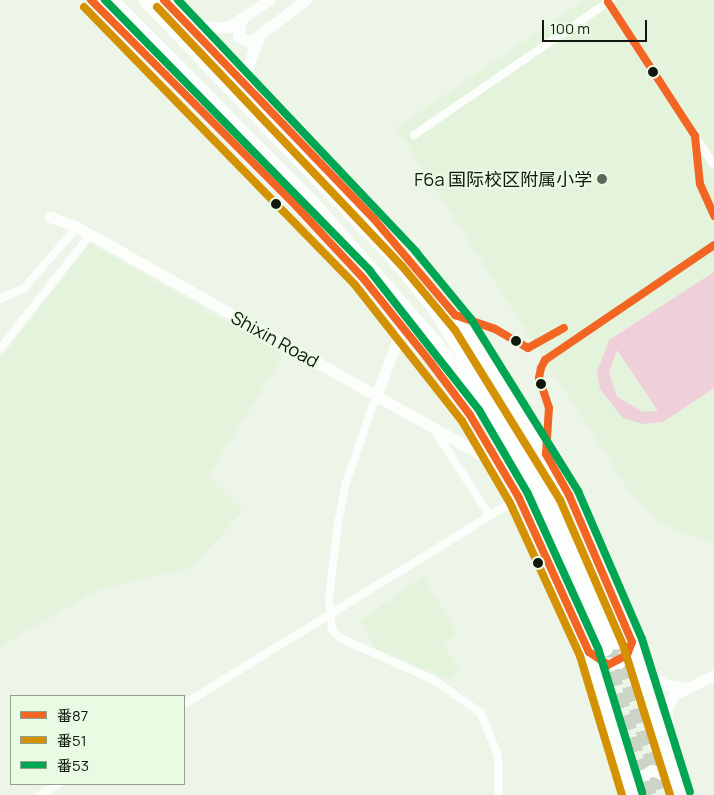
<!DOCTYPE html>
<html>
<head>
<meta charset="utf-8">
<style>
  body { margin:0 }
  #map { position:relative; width:714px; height:795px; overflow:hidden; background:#ecf5e8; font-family:Manrope,"Noto Sans SC",sans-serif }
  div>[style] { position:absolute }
  .built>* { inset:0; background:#e4f4dc }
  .green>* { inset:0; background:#efcfd9 }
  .highway-tunnel>* { height:15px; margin-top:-7.5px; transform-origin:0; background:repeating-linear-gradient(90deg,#cbd4c7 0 15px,transparent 0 23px) }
  .street>* { height:8px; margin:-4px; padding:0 4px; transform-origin:4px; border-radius:4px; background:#fcfefc }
  .secondary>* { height:11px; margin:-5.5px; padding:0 5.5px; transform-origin:5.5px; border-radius:5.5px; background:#fcfefc }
  .highway>* { height:15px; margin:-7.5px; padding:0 7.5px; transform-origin:7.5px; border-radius:7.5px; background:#fcfefc }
  .bus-1>* { height:8px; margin:-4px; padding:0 4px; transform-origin:4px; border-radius:4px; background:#f26522 }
  .bus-2>* { height:8px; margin:-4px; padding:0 4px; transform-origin:4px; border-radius:4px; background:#d49102 }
  .bus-3>* { height:8px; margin:-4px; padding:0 4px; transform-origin:4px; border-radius:4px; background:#00a651 }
  .dots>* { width:14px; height:14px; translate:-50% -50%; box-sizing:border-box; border:2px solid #e9fbe2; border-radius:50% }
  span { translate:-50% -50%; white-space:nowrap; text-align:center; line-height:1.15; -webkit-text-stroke:4px #e9fbe2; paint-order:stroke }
  .poi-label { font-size:18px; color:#11170f }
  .right { translate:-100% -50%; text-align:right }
  .street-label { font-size:18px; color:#11170f }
  .legend { position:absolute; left:10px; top:695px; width:175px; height:90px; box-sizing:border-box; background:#e9fbe2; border:1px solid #93a08e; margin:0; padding:6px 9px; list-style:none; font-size:15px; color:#11170f }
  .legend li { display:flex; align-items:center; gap:10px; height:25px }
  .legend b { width:25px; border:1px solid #93a08e }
  .scale { position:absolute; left:542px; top:20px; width:105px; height:22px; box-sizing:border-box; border:2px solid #11170f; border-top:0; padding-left:6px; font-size:15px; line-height:18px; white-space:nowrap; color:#11170f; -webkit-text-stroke:4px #e9fbe2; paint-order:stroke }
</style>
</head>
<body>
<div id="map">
  <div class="built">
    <div style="clip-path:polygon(584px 0,714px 0,714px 545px,659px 522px,631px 494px,396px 128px)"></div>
    <div style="clip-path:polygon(90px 243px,284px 355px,208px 476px,243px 511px,192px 568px,99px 589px,0 647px,0 359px)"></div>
    <div style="clip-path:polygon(423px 576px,458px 634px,443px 644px,460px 672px,448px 679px,376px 649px,360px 621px)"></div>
  </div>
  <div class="green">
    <div style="clip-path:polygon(evenodd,714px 272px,714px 388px,663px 422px,643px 424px,623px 418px,600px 389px,597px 372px,609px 340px,714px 272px,617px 350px,658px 411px,643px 412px,617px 397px,609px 373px,617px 350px)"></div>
  </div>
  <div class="highway-tunnel">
    <div style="left:616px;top:642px;width:160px;rotate:72.9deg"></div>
    <div style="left:605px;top:649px;width:152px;rotate:73.2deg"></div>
  </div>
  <div class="street">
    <div style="left:606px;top:0;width:197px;rotate:56.8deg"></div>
    <div style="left:414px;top:135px;width:239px;rotate:-34.4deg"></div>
    <div style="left:0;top:299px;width:26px;rotate:-25deg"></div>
    <div style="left:24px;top:288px;width:81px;rotate:-49deg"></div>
    <div style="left:0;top:349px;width:145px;rotate:-51.7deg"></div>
    <div style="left:376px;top:396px;width:92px;rotate:109deg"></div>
    <div style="left:346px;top:483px;width:41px;rotate:101.3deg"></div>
    <div style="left:338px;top:523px;width:75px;rotate:96.9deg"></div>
    <div style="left:329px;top:597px;width:32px;rotate:85deg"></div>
    <div style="left:332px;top:629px;width:12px;rotate:48deg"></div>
    <div style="left:340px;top:638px;width:103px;rotate:24.1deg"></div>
    <div style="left:434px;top:680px;width:57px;rotate:35.1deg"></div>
    <div style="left:481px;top:713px;width:46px;rotate:68.4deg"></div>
    <div style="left:498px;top:756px;width:39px;rotate:89deg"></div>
    <div style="left:435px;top:431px;width:101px;rotate:57.1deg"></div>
    <div style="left:184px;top:704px;width:393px;rotate:-31.6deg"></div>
    <div style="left:40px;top:795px;width:21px;rotate:-31deg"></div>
  </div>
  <div class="secondary">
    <div style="left:91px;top:0;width:292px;rotate:45.1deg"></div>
    <div style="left:297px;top:207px;width:97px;rotate:47.1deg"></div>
    <div style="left:363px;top:278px;width:95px;rotate:51.4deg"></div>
    <div style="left:164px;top:0;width:303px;rotate:46.2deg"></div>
    <div style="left:374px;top:219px;width:155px;rotate:50.8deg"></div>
    <div style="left:241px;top:22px;width:14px;rotate:102deg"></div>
    <div style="left:238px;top:36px;width:13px;rotate:27deg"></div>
    <div style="left:250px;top:42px;width:70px;rotate:-36.9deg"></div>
    <div style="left:190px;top:26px;width:38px;rotate:2deg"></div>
    <div style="left:228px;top:27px;width:49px;rotate:-33.4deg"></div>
    <div style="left:252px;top:90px;width:24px;rotate:-102deg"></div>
    <div style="left:247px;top:67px;width:29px;rotate:-68deg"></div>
    <div style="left:50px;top:217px;width:29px;rotate:20deg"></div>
    <div style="left:77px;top:227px;width:482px;rotate:29.4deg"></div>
    <div style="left:481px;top:352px;width:168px;rotate:58.4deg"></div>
    <div style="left:569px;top:495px;width:160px;rotate:66.8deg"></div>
    <div style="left:632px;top:642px;width:160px;rotate:72.6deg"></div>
    <div style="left:376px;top:396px;width:73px;rotate:-69.1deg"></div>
    <div style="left:466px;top:410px;width:103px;rotate:58.9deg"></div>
    <div style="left:519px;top:498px;width:169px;rotate:65.6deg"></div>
    <div style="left:589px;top:652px;width:149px;rotate:73.3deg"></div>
    <div style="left:590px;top:654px;width:12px;rotate:42deg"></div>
    <div style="left:599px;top:662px;width:20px;rotate:3deg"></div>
    <div style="left:619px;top:663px;width:25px;rotate:-58deg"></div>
    <div style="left:639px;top:664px;width:33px;rotate:39deg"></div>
    <div style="left:665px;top:685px;width:18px;rotate:6deg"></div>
    <div style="left:667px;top:741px;width:35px;rotate:-90deg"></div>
    <div style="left:667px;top:706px;width:13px;rotate:-58deg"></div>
    <div style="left:674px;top:695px;width:45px;rotate:-26.6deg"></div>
    <div style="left:631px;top:791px;width:15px;rotate:-62deg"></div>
    <div style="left:638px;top:778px;width:16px;rotate:-30deg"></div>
    <div style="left:652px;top:770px;width:27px;rotate:24deg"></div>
  </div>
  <div class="highway">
    <div style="left:111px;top:0;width:286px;rotate:45.3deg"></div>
    <div style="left:312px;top:203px;width:188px;rotate:48.7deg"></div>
    <div style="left:436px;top:344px;width:71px;rotate:53deg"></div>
    <div style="left:479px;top:401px;width:110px;rotate:59.9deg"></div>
    <div style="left:534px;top:496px;width:168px;rotate:65deg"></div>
    <div style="left:146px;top:0;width:358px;rotate:46.1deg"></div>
    <div style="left:394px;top:258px;width:63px;rotate:50.8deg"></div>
    <div style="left:434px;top:307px;width:206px;rotate:58.5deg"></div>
    <div style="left:542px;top:483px;width:175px;rotate:65deg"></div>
    <div style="left:451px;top:324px;width:47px;rotate:44.1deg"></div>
    <div style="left:419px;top:338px;width:92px;rotate:56.5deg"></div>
  </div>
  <div class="bus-1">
    <div style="left:91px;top:0;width:292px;rotate:45.1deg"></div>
    <div style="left:297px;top:207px;width:97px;rotate:47.1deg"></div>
    <div style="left:363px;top:278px;width:109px;rotate:51.3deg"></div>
    <div style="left:431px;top:363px;width:65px;rotate:53.1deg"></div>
    <div style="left:470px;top:415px;width:96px;rotate:59.4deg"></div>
    <div style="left:519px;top:498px;width:169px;rotate:65.6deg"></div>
    <div style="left:589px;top:652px;width:23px;rotate:34deg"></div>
    <div style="left:608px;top:665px;width:21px;rotate:-28deg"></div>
    <div style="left:627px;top:655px;width:14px;rotate:-69deg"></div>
    <div style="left:632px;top:642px;width:160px;rotate:-113.2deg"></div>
    <div style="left:569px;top:495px;width:47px;rotate:-119.3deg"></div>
    <div style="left:546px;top:454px;width:46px;rotate:-86.3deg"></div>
    <div style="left:549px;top:408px;width:32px;rotate:-108deg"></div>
    <div style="left:539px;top:378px;width:10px;rotate:-79deg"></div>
    <div style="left:541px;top:368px;width:9px;rotate:-63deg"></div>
    <div style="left:545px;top:360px;width:204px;rotate:-34.2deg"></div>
    <div style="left:164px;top:0;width:303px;rotate:46.2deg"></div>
    <div style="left:374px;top:219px;width:126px;rotate:49.8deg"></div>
    <div style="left:455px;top:315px;width:42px;rotate:19.3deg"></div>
    <div style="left:495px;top:329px;width:38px;rotate:30deg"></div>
    <div style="left:528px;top:348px;width:41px;rotate:-29.1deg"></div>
    <div style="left:608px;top:2px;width:160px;rotate:57deg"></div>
    <div style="left:695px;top:136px;width:48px;rotate:84.1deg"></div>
    <div style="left:700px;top:184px;width:35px;rotate:66deg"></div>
  </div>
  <div class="bus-2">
    <div style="left:84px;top:7px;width:388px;rotate:45.7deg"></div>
    <div style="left:355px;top:285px;width:173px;rotate:51.8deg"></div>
    <div style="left:462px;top:421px;width:95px;rotate:59.7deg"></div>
    <div style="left:510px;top:503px;width:168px;rotate:65.4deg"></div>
    <div style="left:580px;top:656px;width:145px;rotate:73.2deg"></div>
    <div style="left:157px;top:7px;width:357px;rotate:46.6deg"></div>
    <div style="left:402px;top:266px;width:83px;rotate:50.4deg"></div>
    <div style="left:455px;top:330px;width:200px;rotate:58.3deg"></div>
    <div style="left:560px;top:500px;width:158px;rotate:66.5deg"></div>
    <div style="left:623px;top:645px;width:157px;rotate:72.6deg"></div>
  </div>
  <div class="bus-3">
    <div style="left:105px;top:0;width:379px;rotate:45.6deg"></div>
    <div style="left:370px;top:271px;width:177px;rotate:51.9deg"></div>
    <div style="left:479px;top:410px;width:97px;rotate:59.7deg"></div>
    <div style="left:528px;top:494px;width:169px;rotate:65.6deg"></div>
    <div style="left:598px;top:648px;width:151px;rotate:73deg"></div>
    <div style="left:178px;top:0;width:347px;rotate:46.6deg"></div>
    <div style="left:416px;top:252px;width:87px;rotate:50.6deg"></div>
    <div style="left:471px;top:319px;width:203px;rotate:58.1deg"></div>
    <div style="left:578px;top:491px;width:161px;rotate:66.6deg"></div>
    <div style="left:642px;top:639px;width:160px;rotate:72.6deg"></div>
  </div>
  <div class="dots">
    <div style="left:653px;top:72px;background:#11170f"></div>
    <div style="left:602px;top:179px;background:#5e655b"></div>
    <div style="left:276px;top:204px;background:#11170f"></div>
    <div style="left:516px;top:341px;background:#11170f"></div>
    <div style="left:541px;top:384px;background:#11170f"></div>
    <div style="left:538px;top:563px;background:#11170f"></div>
  </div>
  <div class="poi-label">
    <span class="right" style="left:592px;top:179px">F6a 国际校区附属小学</span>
  </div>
  <div class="street-label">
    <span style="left:275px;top:339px;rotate:29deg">Shixin Road</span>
  </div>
  <ul class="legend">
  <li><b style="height:6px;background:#f26522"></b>番87</li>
  <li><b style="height:6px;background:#d49102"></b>番51</li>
  <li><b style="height:6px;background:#00a651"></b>番53</li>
  </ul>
  <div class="scale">100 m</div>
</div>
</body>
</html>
